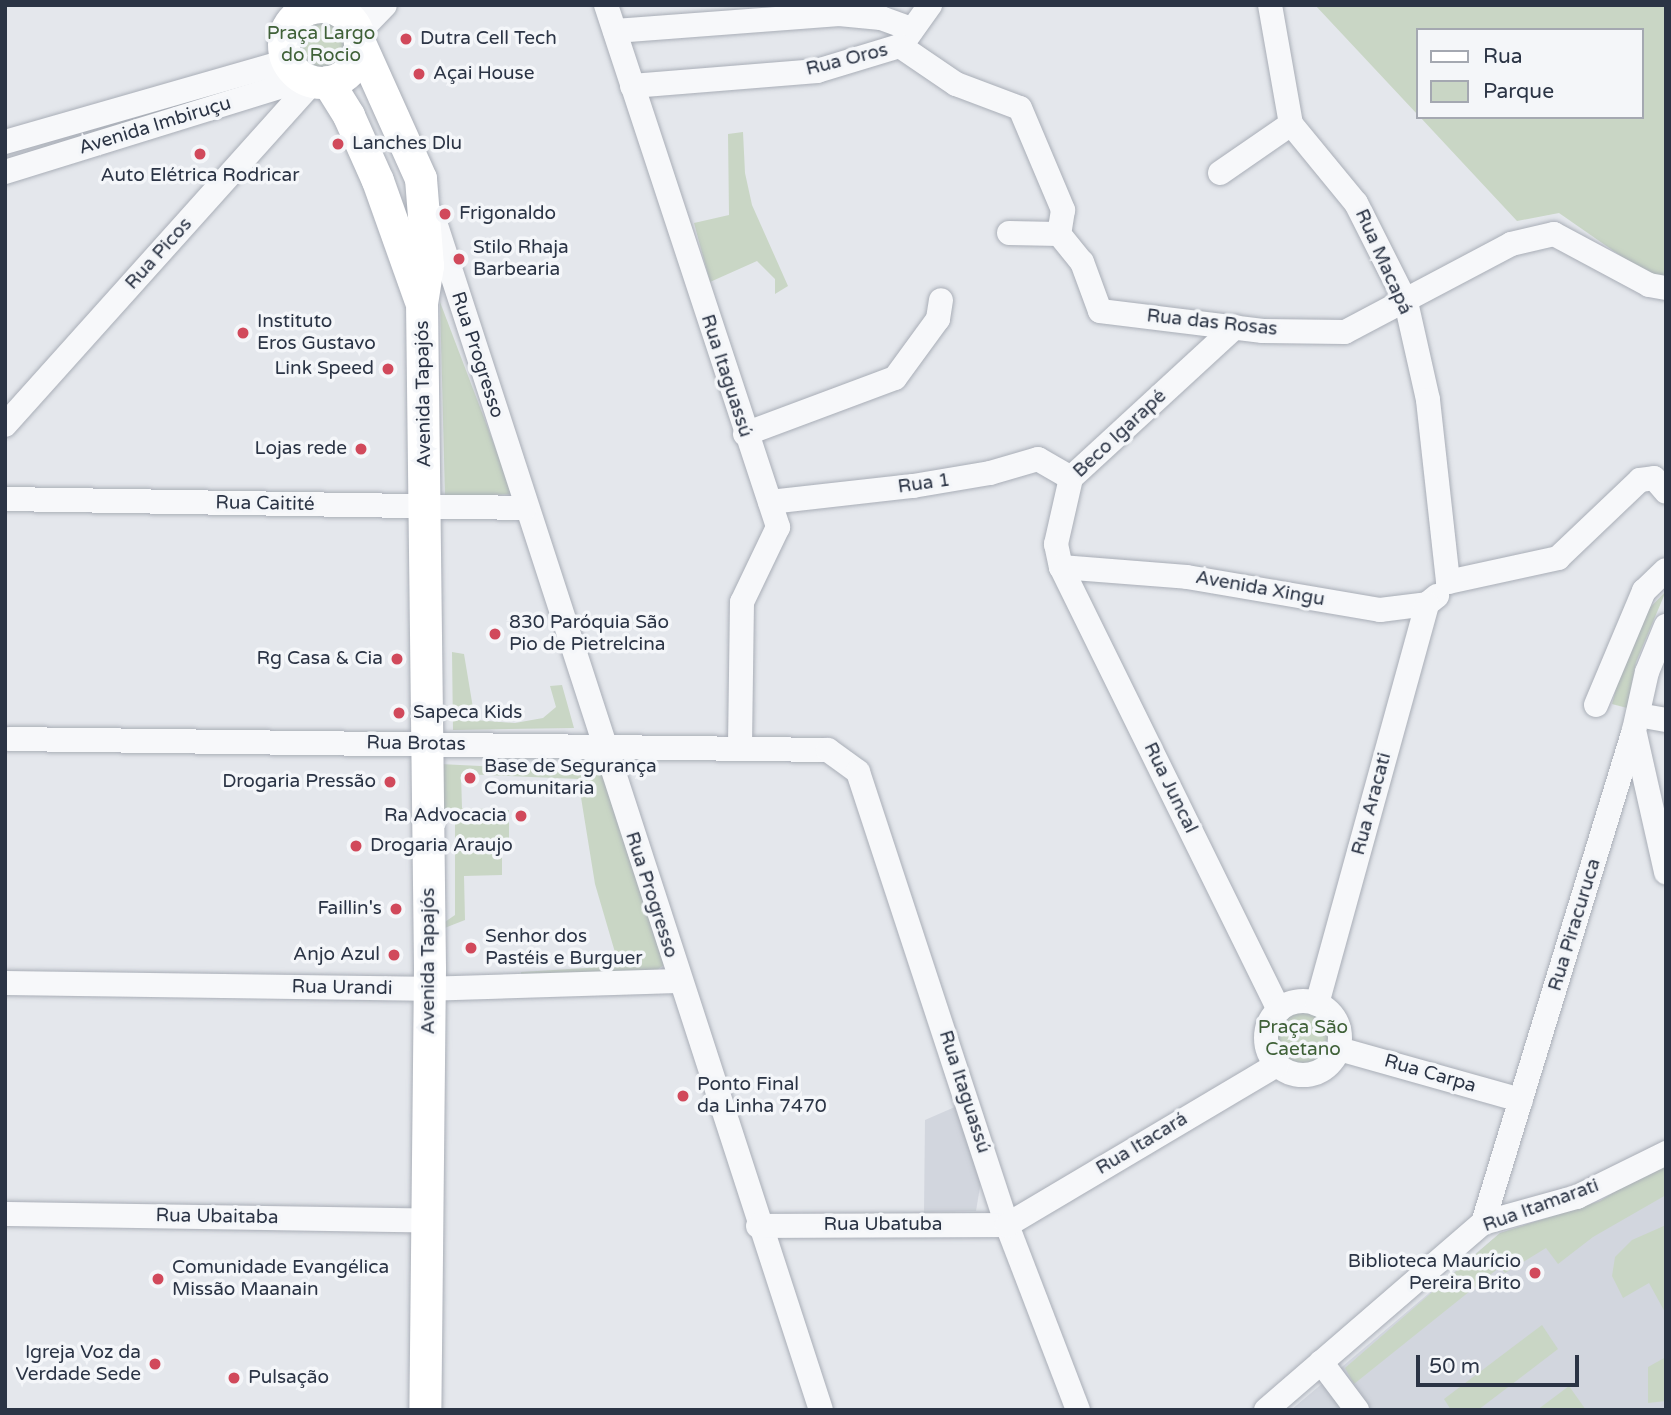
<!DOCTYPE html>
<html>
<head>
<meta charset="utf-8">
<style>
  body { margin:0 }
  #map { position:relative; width:1671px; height:1415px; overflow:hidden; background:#e4e7ec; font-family:"Varela Round",sans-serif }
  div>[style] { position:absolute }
  .built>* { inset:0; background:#d2d6de }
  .green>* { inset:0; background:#c9d6c5 }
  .round { border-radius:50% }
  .roads { filter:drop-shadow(0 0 2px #a9aeb7) drop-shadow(0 0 2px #a9aeb7) }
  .minor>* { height:24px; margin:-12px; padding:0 12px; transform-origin:12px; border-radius:12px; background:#f7f8fa }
  .minor>.ring { margin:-12px; padding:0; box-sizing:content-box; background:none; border:24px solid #f7f8fa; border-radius:50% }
  .major>* { height:32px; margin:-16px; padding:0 16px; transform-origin:16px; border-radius:16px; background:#fff }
  .major>.ring { margin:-16px; padding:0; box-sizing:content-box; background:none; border:32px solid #fff; border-radius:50% }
  .dots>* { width:19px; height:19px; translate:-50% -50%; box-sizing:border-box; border:4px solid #f4f6f9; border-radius:50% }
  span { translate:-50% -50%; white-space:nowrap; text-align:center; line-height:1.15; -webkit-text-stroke:7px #f4f6f9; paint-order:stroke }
  .park-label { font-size:19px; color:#3f6138 }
  .poi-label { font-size:19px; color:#2b3445 }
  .left { translate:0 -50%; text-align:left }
  .right { translate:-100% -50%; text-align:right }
  .street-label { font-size:19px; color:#2b3445 }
  .frame { position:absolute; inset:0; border:7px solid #2b3445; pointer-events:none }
  .legend { position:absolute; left:1416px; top:28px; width:228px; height:91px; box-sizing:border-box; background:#f4f6f9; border:2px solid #a4a8b1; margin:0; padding:9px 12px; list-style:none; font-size:21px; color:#2b3445 }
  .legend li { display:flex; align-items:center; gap:14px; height:35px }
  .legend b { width:35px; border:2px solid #a4a8b1 }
  .scale { position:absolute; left:1416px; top:1355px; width:163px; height:32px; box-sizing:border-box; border:4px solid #2b3445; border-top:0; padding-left:9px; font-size:21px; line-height:24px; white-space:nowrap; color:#2b3445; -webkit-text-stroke:5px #f4f6f9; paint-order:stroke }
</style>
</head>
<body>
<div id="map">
  <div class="built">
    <div style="clip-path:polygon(964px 1103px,982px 1175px,976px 1211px,924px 1212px,925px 1120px)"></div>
    <div style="clip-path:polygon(1666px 1160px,1666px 1410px,1291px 1410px,1500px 1233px,1600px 1201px)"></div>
  </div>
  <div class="green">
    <div style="clip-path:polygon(1315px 5px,1666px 5px,1666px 278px,1651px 277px,1559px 213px,1517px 221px,1420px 117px,1641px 117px,1641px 30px,1417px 30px,1417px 114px)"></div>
    <div class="round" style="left:289px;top:12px;width:64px;height:64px"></div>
    <div style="clip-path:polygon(743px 132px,745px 173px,752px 205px,788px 286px,775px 294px,775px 279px,757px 261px,710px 282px,694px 223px,729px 215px,728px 134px)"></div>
    <div style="clip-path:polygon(440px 302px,513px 494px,445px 497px)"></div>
    <div style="clip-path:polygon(1666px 591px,1636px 662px,1627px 708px,1612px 704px,1622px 665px,1642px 616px)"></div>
    <div style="clip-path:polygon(452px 652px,464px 654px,475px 720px,515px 723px,543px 718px,556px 707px,550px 686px,562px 685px,574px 728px,453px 730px)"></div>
    <div style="clip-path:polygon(440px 764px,603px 772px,664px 965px,651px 974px,521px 977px,521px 972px,619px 966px,595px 884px,578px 779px,461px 774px,462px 808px,509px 810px,509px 848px,502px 848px,502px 875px,464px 876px,465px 920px,442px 929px,442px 924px,455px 915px,455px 809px,440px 818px)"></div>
    <div class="round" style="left:1270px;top:1006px;width:66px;height:66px"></div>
    <div style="clip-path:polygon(1666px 1160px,1666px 1195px,1593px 1237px,1558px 1264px,1546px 1248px,1505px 1273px,1500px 1267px,1354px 1384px,1345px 1368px,1500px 1233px,1600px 1201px)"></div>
    <div style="clip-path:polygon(1666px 1225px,1666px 1314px,1649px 1283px,1623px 1298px,1612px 1276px,1615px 1257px,1632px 1240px)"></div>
    <div style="clip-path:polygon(1542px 1325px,1558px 1349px,1478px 1410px,1451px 1410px,1444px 1399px)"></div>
    <div style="clip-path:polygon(1666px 1357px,1666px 1401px,1648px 1403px,1648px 1367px)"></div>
    <div style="clip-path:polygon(1569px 1386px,1586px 1410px,1537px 1410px)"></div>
  </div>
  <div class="roads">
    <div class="minor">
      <div style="left:606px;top:5px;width:550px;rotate:71.76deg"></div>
      <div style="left:778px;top:527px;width:83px;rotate:115.6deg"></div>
      <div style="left:742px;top:602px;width:147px;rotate:90.8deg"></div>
      <div style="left:1270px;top:5px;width:121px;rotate:80deg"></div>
      <div style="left:1291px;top:124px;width:102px;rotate:50.6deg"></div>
      <div style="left:1356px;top:203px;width:111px;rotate:63.2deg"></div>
      <div style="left:1406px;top:302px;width:100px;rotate:77.3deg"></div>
      <div style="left:1428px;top:400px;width:183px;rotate:83.7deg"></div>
      <div style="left:348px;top:14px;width:17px;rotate:-31deg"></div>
      <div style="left:615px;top:31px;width:225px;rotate:-4.3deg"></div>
      <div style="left:839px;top:14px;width:42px;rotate:5.4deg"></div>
      <div style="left:881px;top:18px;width:33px;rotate:20deg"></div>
      <div style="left:359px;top:32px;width:37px;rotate:-46deg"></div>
      <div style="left:903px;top:43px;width:47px;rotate:-54.6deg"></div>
      <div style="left:900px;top:46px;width:68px;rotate:34.2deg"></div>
      <div style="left:956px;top:84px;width:68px;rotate:20.6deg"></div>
      <div style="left:1020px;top:108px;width:111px;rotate:67.1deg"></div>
      <div style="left:1063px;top:210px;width:24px;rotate:99deg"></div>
      <div style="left:632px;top:86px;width:186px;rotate:-4.6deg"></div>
      <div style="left:817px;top:71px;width:87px;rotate:-16.8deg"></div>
      <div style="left:5px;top:142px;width:293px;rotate:-16deg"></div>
      <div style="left:5px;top:172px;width:314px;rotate:-17.2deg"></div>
      <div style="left:1220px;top:173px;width:86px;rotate:-34.6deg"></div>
      <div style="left:433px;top:216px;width:1255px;rotate:72deg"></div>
      <div style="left:1009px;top:233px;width:50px;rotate:1.1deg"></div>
      <div style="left:1059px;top:234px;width:36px;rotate:51deg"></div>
      <div style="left:1082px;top:262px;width:52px;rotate:69.8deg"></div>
      <div style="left:1100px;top:311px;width:164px;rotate:7deg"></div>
      <div style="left:1263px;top:331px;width:82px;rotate:0.7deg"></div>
      <div style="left:1345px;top:332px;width:188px;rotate:-27.9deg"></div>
      <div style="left:1511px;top:244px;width:44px;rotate:-13.1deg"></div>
      <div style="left:1554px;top:234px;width:108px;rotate:28.2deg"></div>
      <div style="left:1649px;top:285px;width:17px;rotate:10deg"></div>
      <div style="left:1235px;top:327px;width:223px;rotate:137.4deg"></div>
      <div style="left:1071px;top:478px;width:68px;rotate:102.8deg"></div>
      <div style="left:1056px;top:544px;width:24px;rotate:78deg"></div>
      <div style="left:1061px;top:567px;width:494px;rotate:63.8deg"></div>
      <div style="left:5px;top:425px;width:461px;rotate:-48.1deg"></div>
      <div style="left:745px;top:434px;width:160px;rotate:-20.5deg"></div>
      <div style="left:895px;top:378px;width:73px;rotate:-53.9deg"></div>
      <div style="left:938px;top:319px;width:19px;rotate:-81deg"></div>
      <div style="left:5px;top:499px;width:520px;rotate:0.99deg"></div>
      <div style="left:770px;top:502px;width:144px;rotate:-6.4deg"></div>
      <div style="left:913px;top:486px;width:78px;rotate:-9.6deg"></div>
      <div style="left:990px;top:473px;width:50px;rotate:-16.3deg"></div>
      <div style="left:1038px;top:459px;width:38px;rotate:30deg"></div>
      <div style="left:1061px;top:567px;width:126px;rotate:4.5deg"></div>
      <div style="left:1187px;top:577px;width:196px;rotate:9.7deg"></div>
      <div style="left:1380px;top:610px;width:47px;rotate:-7.3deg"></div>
      <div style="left:1427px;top:604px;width:13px;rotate:-39deg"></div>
      <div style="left:1448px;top:582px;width:113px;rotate:-12.3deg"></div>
      <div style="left:1558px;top:558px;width:113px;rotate:-43.6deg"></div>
      <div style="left:1640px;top:480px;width:14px;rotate:-8deg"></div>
      <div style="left:1654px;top:478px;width:18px;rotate:49deg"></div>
      <div style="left:1596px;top:705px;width:124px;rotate:-67.2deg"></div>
      <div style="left:1644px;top:591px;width:30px;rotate:-44deg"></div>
      <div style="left:1638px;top:715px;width:28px;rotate:10deg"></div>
      <div style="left:1634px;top:730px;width:146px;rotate:77.3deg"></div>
      <div style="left:9px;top:739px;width:819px;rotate:0.77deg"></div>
      <div style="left:828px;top:750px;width:37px;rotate:36deg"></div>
      <div style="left:858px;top:772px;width:477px;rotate:71.8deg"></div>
      <div style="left:1007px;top:1225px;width:198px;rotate:69deg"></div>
      <div style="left:5px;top:983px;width:418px;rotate:0.8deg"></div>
      <div style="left:423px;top:989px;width:255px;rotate:-1.8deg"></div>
      <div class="ring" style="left:1266px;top:1001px;width:50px;height:50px"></div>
      <div style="left:1317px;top:1004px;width:415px;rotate:-74.6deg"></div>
      <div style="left:1339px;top:1049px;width:189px;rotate:15.7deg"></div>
      <div style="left:5px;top:1214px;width:424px;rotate:0.9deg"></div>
      <div style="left:1483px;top:1223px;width:516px;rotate:-72.97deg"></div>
      <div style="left:1634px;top:730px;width:59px;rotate:-77.4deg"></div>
      <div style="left:1647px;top:672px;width:50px;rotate:-67.6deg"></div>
      <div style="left:758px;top:1226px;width:249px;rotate:-0.2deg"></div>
      <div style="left:1007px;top:1225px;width:314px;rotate:-30.7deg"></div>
      <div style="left:1321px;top:1362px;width:60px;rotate:53.1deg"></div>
      <div style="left:1266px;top:1410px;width:286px;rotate:-40.8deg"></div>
      <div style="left:1483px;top:1223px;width:98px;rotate:-15.5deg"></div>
      <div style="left:1577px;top:1197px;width:99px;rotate:-26.3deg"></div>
    </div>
    <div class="major">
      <div class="ring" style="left:284px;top:7px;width:44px;height:44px"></div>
      <div style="left:360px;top:43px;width:149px;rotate:65.8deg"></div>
      <div style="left:421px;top:179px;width:87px;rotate:85.4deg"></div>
      <div style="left:428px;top:266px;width:37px;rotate:99deg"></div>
      <div style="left:422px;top:303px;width:666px;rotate:89.31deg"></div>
      <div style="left:430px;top:969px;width:441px;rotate:90.6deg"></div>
      <div style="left:328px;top:82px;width:40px;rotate:58deg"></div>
      <div style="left:349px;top:116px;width:71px;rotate:66deg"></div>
      <div style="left:378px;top:181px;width:125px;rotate:70.4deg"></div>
    </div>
  </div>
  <div class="dots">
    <div style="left:406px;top:39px;background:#d1495b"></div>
    <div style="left:419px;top:74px;background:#d1495b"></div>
    <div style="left:338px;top:144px;background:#d1495b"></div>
    <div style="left:200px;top:154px;background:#d1495b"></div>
    <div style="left:445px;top:214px;background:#d1495b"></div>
    <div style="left:459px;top:259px;background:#d1495b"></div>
    <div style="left:243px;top:333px;background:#d1495b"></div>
    <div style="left:388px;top:369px;background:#d1495b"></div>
    <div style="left:361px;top:449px;background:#d1495b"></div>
    <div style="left:495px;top:634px;background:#d1495b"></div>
    <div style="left:397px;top:659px;background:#d1495b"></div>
    <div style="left:399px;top:713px;background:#d1495b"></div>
    <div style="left:470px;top:778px;background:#d1495b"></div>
    <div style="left:390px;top:782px;background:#d1495b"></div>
    <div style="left:521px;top:816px;background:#d1495b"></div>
    <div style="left:356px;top:846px;background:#d1495b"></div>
    <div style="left:396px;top:909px;background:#d1495b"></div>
    <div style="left:471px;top:948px;background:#d1495b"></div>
    <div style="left:394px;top:955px;background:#d1495b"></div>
    <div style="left:683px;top:1096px;background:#d1495b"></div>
    <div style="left:1535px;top:1273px;background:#d1495b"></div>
    <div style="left:158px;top:1279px;background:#d1495b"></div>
    <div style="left:155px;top:1364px;background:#d1495b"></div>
    <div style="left:234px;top:1378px;background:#d1495b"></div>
  </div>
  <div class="park-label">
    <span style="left:321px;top:45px">Praça Largo<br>do Rocio</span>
    <span style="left:1303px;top:1039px">Praça São<br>Caetano</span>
  </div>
  <div class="poi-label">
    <span class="left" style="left:420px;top:39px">Dutra Cell Tech</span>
    <span class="left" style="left:433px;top:74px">Açai House</span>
    <span class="left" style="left:352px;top:144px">Lanches Dlu</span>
    <span style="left:200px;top:176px">Auto Elétrica Rodricar</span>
    <span class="left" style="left:459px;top:214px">Frigonaldo</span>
    <span class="left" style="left:473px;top:259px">Stilo Rhaja<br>Barbearia</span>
    <span class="left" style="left:257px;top:333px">Instituto<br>Eros Gustavo</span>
    <span class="right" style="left:374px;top:369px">Link Speed</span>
    <span class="right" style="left:347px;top:449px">Lojas rede</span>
    <span class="left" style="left:509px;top:634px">830 Paróquia São<br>Pio de Pietrelcina</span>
    <span class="right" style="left:383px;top:659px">Rg Casa &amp; Cia</span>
    <span class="left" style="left:413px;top:713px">Sapeca Kids</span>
    <span class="left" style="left:484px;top:778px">Base de Segurança<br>Comunitaria</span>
    <span class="right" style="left:376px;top:782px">Drogaria Pressão</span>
    <span class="right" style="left:507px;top:816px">Ra Advocacia</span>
    <span class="left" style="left:370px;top:846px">Drogaria Araujo</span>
    <span class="right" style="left:382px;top:909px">Faillin's</span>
    <span class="left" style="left:485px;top:948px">Senhor dos<br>Pastéis e Burguer</span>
    <span class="right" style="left:380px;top:955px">Anjo Azul</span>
    <span class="left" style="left:697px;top:1096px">Ponto Final<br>da Linha 7470</span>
    <span class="right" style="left:1521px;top:1273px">Biblioteca Maurício<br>Pereira Brito</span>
    <span class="left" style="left:172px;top:1279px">Comunidade Evangélica<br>Missão Maanain</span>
    <span class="right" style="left:141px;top:1364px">Igreja Voz da<br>Verdade Sede</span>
    <span class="left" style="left:248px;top:1378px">Pulsação</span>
  </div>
  <div class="street-label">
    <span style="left:847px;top:60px;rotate:-14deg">Rua Oros</span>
    <span style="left:155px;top:126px;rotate:-17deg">Avenida Imbiruçu</span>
    <span style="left:159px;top:254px;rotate:-48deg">Rua Picos</span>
    <span style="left:1383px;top:262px;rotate:66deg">Rua Macapá</span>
    <span style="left:1212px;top:323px;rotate:6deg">Rua das Rosas</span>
    <span style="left:477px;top:355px;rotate:72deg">Rua Progresso</span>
    <span style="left:726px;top:376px;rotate:72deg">Rua Itaguassú</span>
    <span style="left:424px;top:394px;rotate:-91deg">Avenida Tapajós</span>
    <span style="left:1120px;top:434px;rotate:-43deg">Beco Igarapé</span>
    <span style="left:924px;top:484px;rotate:-8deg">Rua 1</span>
    <span style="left:265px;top:504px;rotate:1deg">Rua Caitité</span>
    <span style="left:1260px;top:589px;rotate:10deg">Avenida Xingu</span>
    <span style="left:416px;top:744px;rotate:1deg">Rua Brotas</span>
    <span style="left:1170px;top:788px;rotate:64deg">Rua Juncal</span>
    <span style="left:1372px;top:804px;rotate:-75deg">Rua Aracati</span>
    <span style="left:651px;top:895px;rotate:72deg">Rua Progresso</span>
    <span style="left:1575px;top:925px;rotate:-73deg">Rua Piracuruca</span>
    <span style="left:429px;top:961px;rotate:-90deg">Avenida Tapajós</span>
    <span style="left:342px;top:988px;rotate:1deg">Rua Urandi</span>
    <span style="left:1430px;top:1074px;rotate:16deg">Rua Carpa</span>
    <span style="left:964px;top:1092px;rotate:72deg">Rua Itaguassú</span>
    <span style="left:1142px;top:1144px;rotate:-31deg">Rua Itacará</span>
    <span style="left:1541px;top:1206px;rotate:-20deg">Rua Itamarati</span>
    <span style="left:217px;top:1217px;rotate:1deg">Rua Ubaitaba</span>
    <span style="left:883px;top:1225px">Rua Ubatuba</span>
  </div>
  <div class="frame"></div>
  <ul class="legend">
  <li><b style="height:9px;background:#fff"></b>Rua</li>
  <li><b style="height:19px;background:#c9d6c5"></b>Parque</li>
  </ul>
  <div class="scale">50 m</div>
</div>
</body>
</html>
